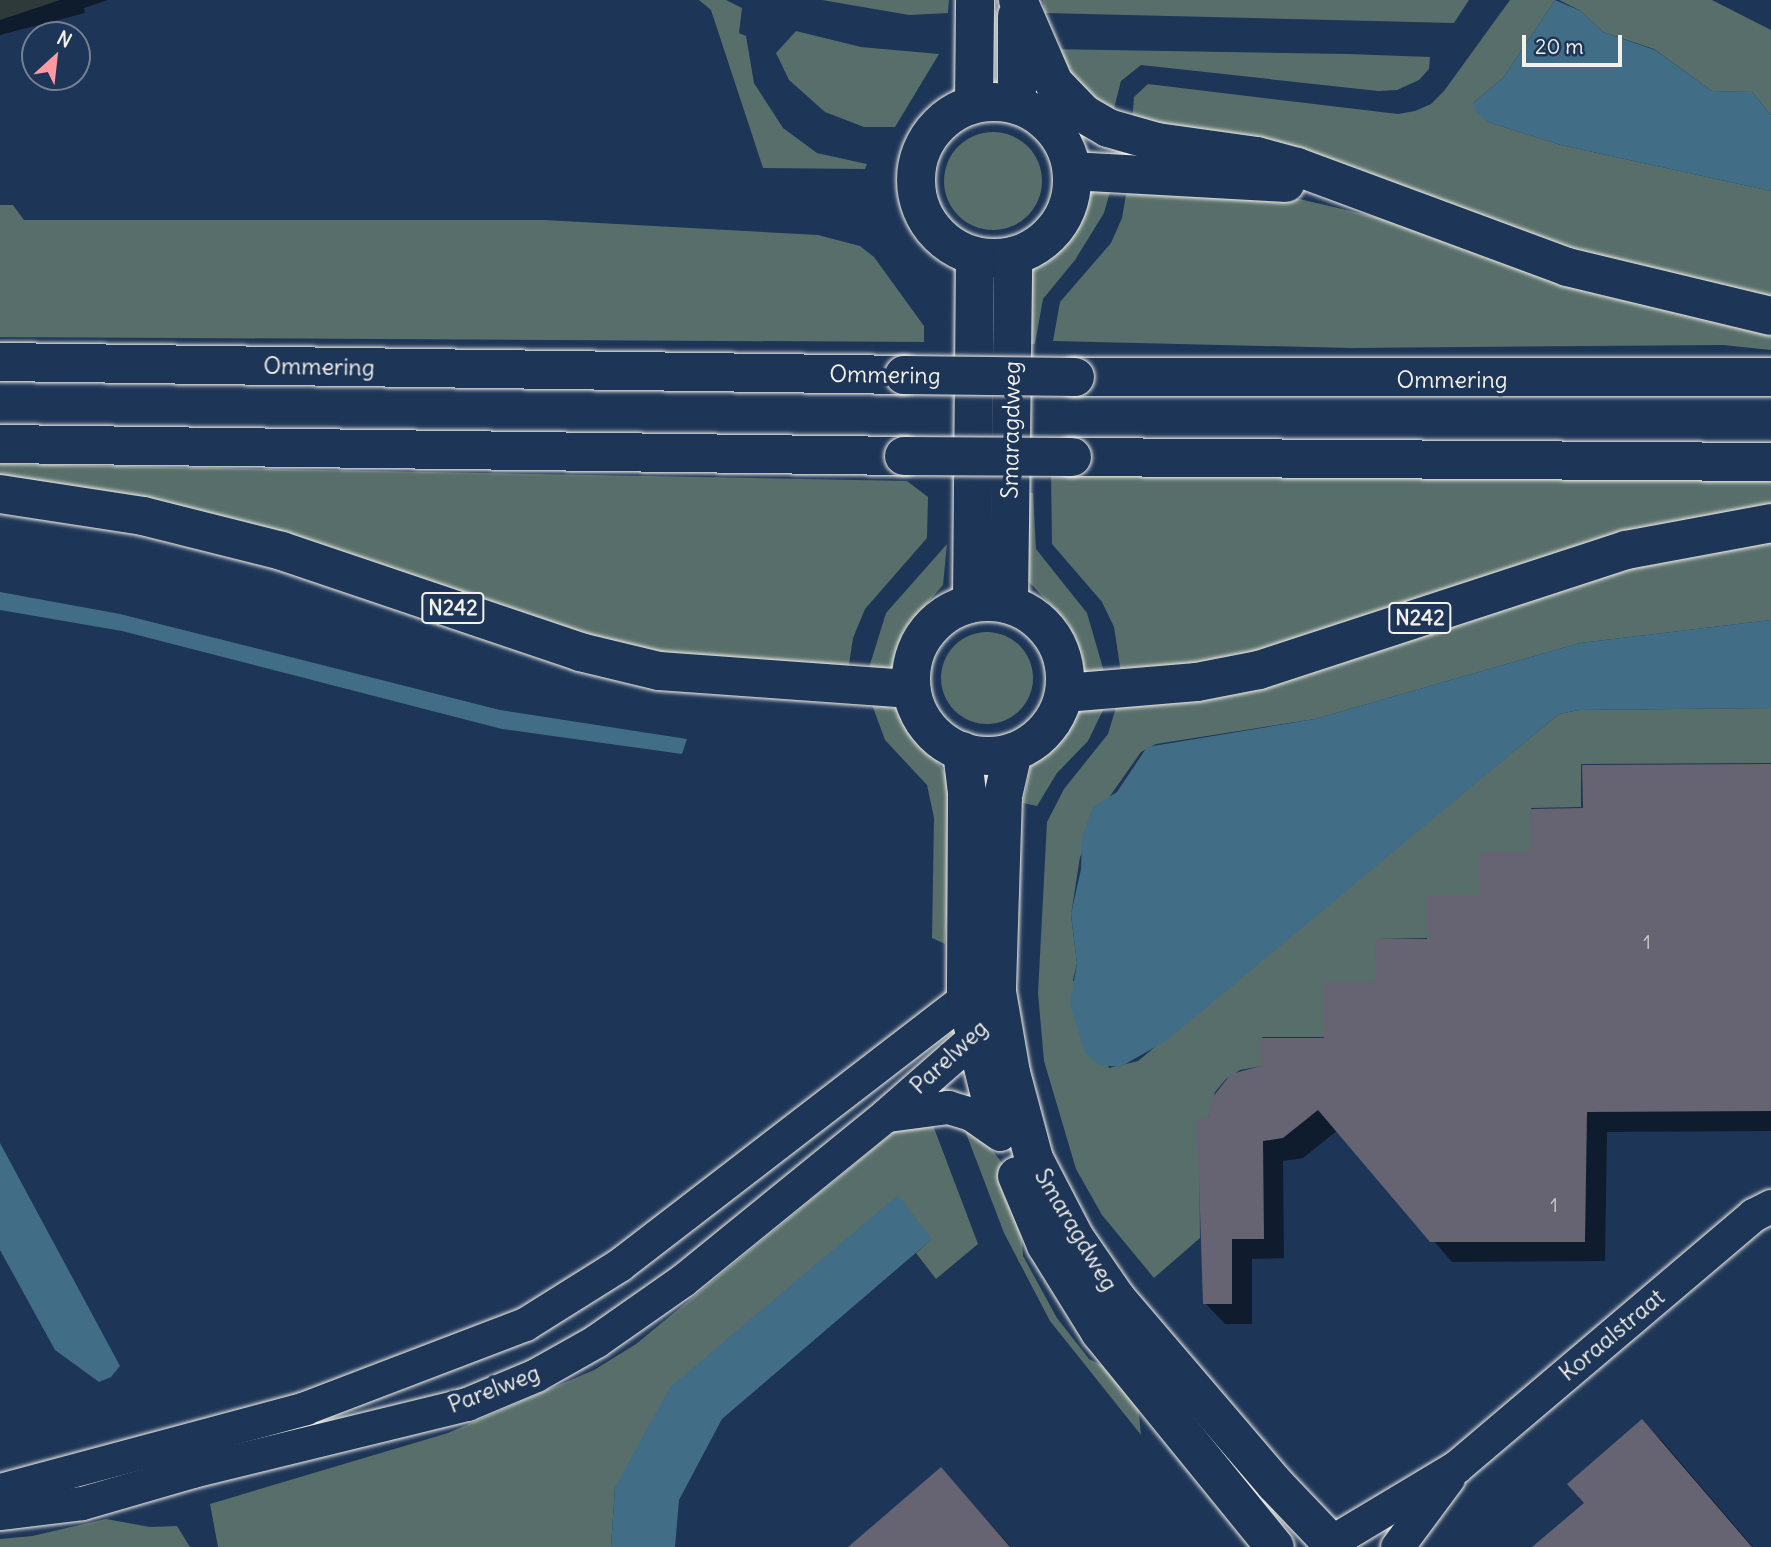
<!DOCTYPE html>
<html>
<head>
<meta charset="utf-8">
<style>
  body { margin:0 }
  #map { position:relative; width:1771px; height:1547px; overflow:hidden; background:#1d3557; font-family:Delius,sans-serif }
  div>[style] { position:absolute }
  .green>* { inset:0; background:#576e6b }
  .round { border-radius:50% }
  .water>* { inset:0; background:#416d87 }
  .shadow>* { inset:0; background:#0007 }
  .building>* { inset:0; background:#666372 }
  .roads { filter:drop-shadow(0 0 2px #f4f1e8) drop-shadow(0 0 2px #f4f1e8) }
  .street>* { height:33px; margin:-16.5px; padding:0 16.5px; transform-origin:16.5px; border-radius:16.5px; background:#1d3557 }
  .secondary>* { height:38px; margin:-19px; padding:0 19px; transform-origin:19px; border-radius:19px; background:#1d3557 }
  .highway>* { height:38px; margin:-19px; padding:0 19px; transform-origin:19px; border-radius:19px; background:#1d3557 }
  .highway>.ring { margin:-19px; padding:0; box-sizing:content-box; background:none; border:38px solid #1d3557; border-radius:50% }
  .bridges { filter:drop-shadow(0 0 2px #f4f1e8) drop-shadow(0 0 2px #f4f1e8) }
  .highway-bridge>* { height:38px; margin:-19px; padding:0 19px; transform-origin:19px; border-radius:19px; background:#1d3557 }
  span { translate:-50% -50%; white-space:nowrap; text-align:center; line-height:1.15; -webkit-text-stroke:7px #1d3557; paint-order:stroke }
  .number-label { font-size:19px; color:#d0ceca }
  .number-label span { -webkit-text-stroke-width:0 }
  .shield-label span { padding:2px 5px; background:#1d3557; border:2px solid; border-radius:5px; -webkit-text-stroke-width:0 }
  .shield-label { font-size:21px; color:#f4f1e8; font-weight:700 }
  .street-label { font-size:23px; color:#f4f1e8 }
  .north { position:absolute; left:21px; top:21px; width:70px; height:70px; box-sizing:border-box; background:#1d3557; border:2px solid #738091; border-radius:50%; rotate:27deg; font-size:19px; font-weight:700; line-height:28px; text-align:center; color:#f4f1e8 }
  .north::after { content:''; display:block; margin:auto; width:24px; height:32px; background:#ff9aa2; clip-path:polygon(50% 0,100% 100%,50% 72%,0 100%) }
  .scale { position:absolute; left:1522px; top:35px; width:100px; height:32px; box-sizing:border-box; border:4px solid #f4f1e8; border-top:0; padding-left:9px; font-size:21px; line-height:24px; white-space:nowrap; color:#f4f1e8; -webkit-text-stroke:5px #1d3557; paint-order:stroke }
</style>
</head>
<body>
<div id="map">
  <div class="green">
    <div style="clip-path:polygon(0 0,60px 0,0 20px)"></div>
    <div style="clip-path:polygon(699px 0,726px 0,742px 8px,739px 33px,746px 36px,754px 83px,783px 128px,817px 153px,867px 164px,865px 169px,763px 168px,711px 10px)"></div>
    <div style="clip-path:polygon(822px 0,949px 0,948px 13px,909px 15px)"></div>
    <div style="clip-path:polygon(1043px 0,1469px 0,1454px 23px,1045px 13px)"></div>
    <div style="clip-path:polygon(1510px 0,1555px 0,1503px 78px,1474px 102px,1488px 122px,1561px 145px,1771px 191px,1771px 302px,1599px 259px,1132px 123px,1134px 97px,1148px 84px,1398px 114px,1415px 111px,1431px 104px,1444px 91px)"></div>
    <div style="clip-path:polygon(1559px 0,1712px 0,1771px 30px,1771px 115px,1752px 92px,1712px 91px,1654px 49px,1603px 32px,1581px 11px)"></div>
    <div style="clip-path:polygon(796px 31px,861px 47px,939px 54px,895px 127px,864px 127px,825px 112px,789px 80px,776px 53px)"></div>
    <div style="clip-path:polygon(1047px 49px,1348px 54px,1430px 57px,1429px 69px,1419px 80px,1397px 90px,1378px 91px,1141px 65px,1121px 81px,1112px 116px)"></div>
    <div class="round" style="left:944px;top:132px;width:98px;height:98px"></div>
    <div style="clip-path:polygon(1128px 183px,1278px 194px,1393px 221px,1599px 295px,1771px 331px,1771px 350px,1723px 345px,1351px 348px,1053px 341px,1060px 302px,1111px 243px,1122px 218px)"></div>
    <div style="clip-path:polygon(1089px 187px,1111px 188px,1104px 213px,1075px 260px,1043px 299px,1035px 344px,1020px 343px,1026px 276px,1069px 236px)"></div>
    <div style="clip-path:polygon(0 205px,13px 205px,24px 220px,544px 220px,818px 235px,860px 246px,874px 257px,924px 326px,924px 342px,0 337px)"></div>
    <div style="clip-path:polygon(0 464px,907px 481px,928px 497px,927px 538px,865px 609px,853px 638px,848px 671px,690px 662px,0 481px)"></div>
    <div style="clip-path:polygon(1051px 474px,1771px 477px,1771px 512px,1241px 662px,1121px 673px,1114px 627px,1102px 602px,1052px 544px)"></div>
    <div style="clip-path:polygon(1021px 492px,1033px 493px,1036px 549px,1087px 613px,1105px 675px,1082px 674px,1076px 640px,1068px 623px,1028px 581px)"></div>
    <div style="clip-path:polygon(1771px 530px,1771px 620px,1580px 643px,1315px 719px,1156px 744px,1141px 752px,1110px 796px,1080px 857px,1071px 915px,1077px 963px,1073px 980px,1109px 1068px,1138px 1061px,1559px 714px,1579px 710px,1771px 708px,1771px 763px,1581px 764px,1581px 807px,1531px 808px,1531px 852px,1480px 852px,1480px 895px,1428px 938px,1377px 939px,1377px 982px,1324px 982px,1324px 1037px,1262px 1037px,1262px 1066px,1240px 1070px,1226px 1079px,1215px 1092px,1208px 1119px,1199px 1119px,1200px 1238px,1154px 1278px,1102px 1215px,1076px 1169px,1044px 1061px,1038px 993px,1047px 822px,1064px 789px,1108px 734px,1120px 694px,1503px 593px)"></div>
    <div style="clip-path:polygon(947px 544px,943px 585px,904px 630px,891px 672px,868px 671px,886px 613px)"></div>
    <div class="round" style="left:941px;top:632px;width:92px;height:92px"></div>
    <div style="clip-path:polygon(871px 702px,896px 709px,908px 731px,934px 756px,954px 787px,945px 944px,932px 938px,934px 818px,927px 785px,885px 740px)"></div>
    <div style="clip-path:polygon(1081px 707px,1104px 708px,1088px 741px,1057px 773px,1037px 806px,1023px 803px,1030px 768px)"></div>
    <div style="clip-path:polygon(931px 1120px,978px 1244px,936px 1279px,916px 1253px,932px 1239px,615px 1487px,611px 1547px,218px 1547px,210px 1504px,448px 1433px,594px 1370px,636px 1344px,895px 1131px)"></div>
    <div style="clip-path:polygon(961px 1120px,974px 1127px,1003px 1164px,1021px 1221px,1023px 1256px,1057px 1318px,1089px 1359px,1117px 1373px,1138px 1404px,1141px 1435px,1050px 1321px,1004px 1233px)"></div>
    <div style="clip-path:polygon(106px 1519px,150px 1527px,177px 1526px,190px 1547px,0 1547px,0 1539px,32px 1536px)"></div>
  </div>
  <div class="water">
    <div style="clip-path:polygon(1555px 0,1581px 11px,1603px 32px,1655px 50px,1712px 91px,1752px 92px,1771px 115px,1771px 191px,1561px 145px,1488px 122px,1475px 111px,1474px 102px,1503px 78px)"></div>
    <div style="clip-path:polygon(0 592px,120px 614px,500px 710px,687px 739px,682px 754px,502px 729px,122px 631px,0 610px)"></div>
    <div style="clip-path:polygon(1771px 620px,1771px 708px,1579px 710px,1559px 714px,1166px 1041px,1120px 1067px,1099px 1065px,1085px 1053px,1070px 1004px,1077px 963px,1071px 914px,1081px 869px,1082px 836px,1093px 807px,1117px 792px,1147px 747px,1315px 719px,1580px 643px)"></div>
    <div style="clip-path:polygon(0 1143px,120px 1366px,111px 1377px,99px 1382px,55px 1350px,0 1250px)"></div>
    <div style="clip-path:polygon(898px 1195px,932px 1239px,722px 1419px,679px 1500px,675px 1547px,611px 1547px,615px 1487px,670px 1387px)"></div>
  </div>
  <div class="shadow">
    <div style="clip-path:polygon(0 0,108px 0,84px 8px,85px 13px,0 35px)"></div>
    <div style="clip-path:polygon(1771px 766px,1771px 1131px,1607px 1132px,1605px 1261px,1452px 1262px,1338px 1130px,1303px 1158px,1283px 1161px,1284px 1258px,1252px 1259px,1252px 1324px,1225px 1324px,1205px 1303px,1210px 1120px,1262px 1067px,1326px 1039px,1377px 983px,1584px 810px)"></div>
    <div style="clip-path:polygon(1642px 1421px,1662px 1441px,1753px 1547px,1535px 1547px,1586px 1503px)"></div>
    <div style="clip-path:polygon(941px 1469px,1011px 1547px,850px 1547px)"></div>
  </div>
  <div class="building">
    <div style="clip-path:polygon(1771px 764px,1771px 1111px,1587px 1112px,1585px 1242px,1430px 1242px,1318px 1110px,1283px 1138px,1263px 1141px,1264px 1239px,1232px 1239px,1232px 1304px,1203px 1304px,1197px 1118px,1208px 1118px,1212px 1098px,1231px 1074px,1261px 1066px,1260px 1038px,1324px 1038px,1324px 982px,1376px 982px,1375px 939px,1427px 939px,1427px 895px,1479px 895px,1479px 852px,1531px 852px,1530px 809px,1583px 808px,1582px 765px)"></div>
    <div style="clip-path:polygon(1642px 1419px,1752px 1547px,1532px 1547px,1584px 1503px,1567px 1484px)"></div>
    <div style="clip-path:polygon(941px 1467px,1010px 1547px,848px 1547px)"></div>
  </div>
  <div class="roads">
    <div class="street">
      <div style="left:888px;top:1115px;width:61px;rotate:-7.6deg"></div>
      <div style="left:948px;top:1107px;width:24px;rotate:17deg"></div>
      <div style="left:971px;top:1114px;width:35px;rotate:35deg"></div>
      <div style="left:0;top:1490px;width:316px;rotate:-15deg"></div>
      <div style="left:305px;top:1408px;width:235px;rotate:-20.9deg"></div>
      <div style="left:525px;top:1324px;width:111px;rotate:-32.1deg"></div>
      <div style="left:619px;top:1265px;width:438px;rotate:-37.6deg"></div>
      <div style="left:966px;top:998px;width:35px;rotate:18deg"></div>
      <div style="left:999px;top:1009px;width:37px;rotate:131deg"></div>
      <div style="left:975px;top:1037px;width:118px;rotate:138.8deg"></div>
      <div style="left:886px;top:1115px;width:262px;rotate:140.9deg"></div>
      <div style="left:683px;top:1280px;width:106px;rotate:145deg"></div>
      <div style="left:596px;top:1341px;width:69px;rotate:150.5deg"></div>
      <div style="left:536px;top:1375px;width:75px;rotate:157.2deg"></div>
      <div style="left:467px;top:1404px;width:282px;rotate:166.3deg"></div>
      <div style="left:193px;top:1471px;width:116px;rotate:163.9deg"></div>
      <div style="left:82px;top:1503px;width:83px;rotate:173deg"></div>
      <div style="left:1331px;top:1542px;width:146px;rotate:-31deg"></div>
      <div style="left:1456px;top:1467px;width:390px;rotate:-40.3deg"></div>
      <div style="left:1753px;top:1215px;width:20px;rotate:-27deg"></div>
      <div style="left:1397px;top:1547px;width:86px;rotate:-53.5deg"></div>
    </div>
    <div class="secondary">
      <div style="left:962px;top:751px;width:42px;rotate:83.2deg"></div>
      <div style="left:967px;top:793px;width:205px;rotate:90.3deg"></div>
      <div style="left:966px;top:998px;width:122px;rotate:76.2deg"></div>
      <div style="left:1013px;top:752px;width:45px;rotate:102.8deg"></div>
      <div style="left:1003px;top:796px;width:196px;rotate:91.8deg"></div>
      <div style="left:997px;top:992px;width:82px;rotate:80.2deg"></div>
      <div style="left:1011px;top:1073px;width:89px;rotate:75deg"></div>
      <div style="left:1034px;top:1159px;width:89px;rotate:62.6deg"></div>
      <div style="left:1075px;top:1238px;width:74px;rotate:55.5deg"></div>
      <div style="left:1117px;top:1299px;width:243px;rotate:49.5deg"></div>
      <div style="left:1275px;top:1484px;width:87px;rotate:46.4deg"></div>
      <div style="left:1017px;top:1176px;width:75px;rotate:67.2deg"></div>
      <div style="left:1046px;top:1245px;width:102px;rotate:58.2deg"></div>
      <div style="left:1100px;top:1332px;width:277px;rotate:50.9deg"></div>
    </div>
    <div class="highway">
      <div style="left:1018px;top:0;width:90px;rotate:66.6deg"></div>
      <div style="left:1054px;top:83px;width:43px;rotate:45.9deg"></div>
      <div style="left:1084px;top:114px;width:28px;rotate:30deg"></div>
      <div style="left:1108px;top:128px;width:51px;rotate:15.9deg"></div>
      <div style="left:1157px;top:142px;width:101px;rotate:8deg"></div>
      <div style="left:1257px;top:156px;width:41px;rotate:15.4deg"></div>
      <div style="left:1297px;top:167px;width:288px;rotate:20.3deg"></div>
      <div style="left:1567px;top:267px;width:210px;rotate:13.5deg"></div>
      <div style="left:1017px;top:16px;width:89px;rotate:90deg"></div>
      <div class="ring" style="left:916px;top:102px;width:118px;height:118px"></div>
      <div style="left:974px;top:103px;width:103px;rotate:-89.4deg"></div>
      <div style="left:1072px;top:171px;width:214px;rotate:3.2deg"></div>
      <div style="left:0;top:362px;width:904px;rotate:0.82deg"></div>
      <div style="left:1075px;top:377px;width:696px"></div>
      <div style="left:0;top:444px;width:904px;rotate:0.76deg"></div>
      <div style="left:1072px;top:457px;width:699px;rotate:0.41deg"></div>
      <div style="left:0;top:494px;width:145px;rotate:8.7deg"></div>
      <div style="left:143px;top:516px;width:143px;rotate:14.1deg"></div>
      <div style="left:282px;top:551px;width:315px;rotate:18.7deg"></div>
      <div style="left:580px;top:652px;width:81px;rotate:13.5deg"></div>
      <div style="left:659px;top:671px;width:253px;rotate:4.1deg"></div>
      <div class="ring" style="left:911px;top:602px;width:116px;height:116px"></div>
      <div style="left:972px;top:602px;width:346px;rotate:-89.5deg"></div>
      <div style="left:1009px;top:604px;width:348px;rotate:-89.3deg"></div>
      <div style="left:1065px;top:693px;width:132px;rotate:-4.8deg"></div>
      <div style="left:1197px;top:682px;width:63px;rotate:-11deg"></div>
      <div style="left:1259px;top:670px;width:386px;rotate:-18.1deg"></div>
      <div style="left:1626px;top:550px;width:147px;rotate:-10.5deg"></div>
    </div>
  </div>
  <div class="bridges">
    <div class="highway-bridge">
      <div style="left:904px;top:375px;width:171px;rotate:0.7deg"></div>
      <div style="left:904px;top:456px;width:168px;rotate:0.3deg"></div>
    </div>
  </div>
  <div class="number-label">
    <span style="left:1647px;top:943px">1</span>
    <span style="left:1554px;top:1206px">1</span>
  </div>
  <div class="shield-label">
    <span style="left:453px;top:608px">N242</span>
    <span style="left:1420px;top:618px">N242</span>
  </div>
  <div class="street-label">
    <span style="left:319px;top:367px;rotate:1deg">Ommering</span>
    <span style="left:885px;top:375px;rotate:1deg">Ommering</span>
    <span style="left:1452px;top:380px">Ommering</span>
    <span style="left:1011px;top:430px;rotate:-89deg">Smaragdweg</span>
    <span style="left:949px;top:1057px;rotate:-43deg">Parelweg</span>
    <span style="left:1076px;top:1230px;rotate:59deg">Smaragdweg</span>
    <span style="left:1612px;top:1335px;rotate:-40deg">Koraalstraat</span>
    <span style="left:494px;top:1389px;rotate:-21deg">Parelweg</span>
  </div>
  <div class="north">N</div>
  <div class="scale">20 m</div>
</div>
</body>
</html>
